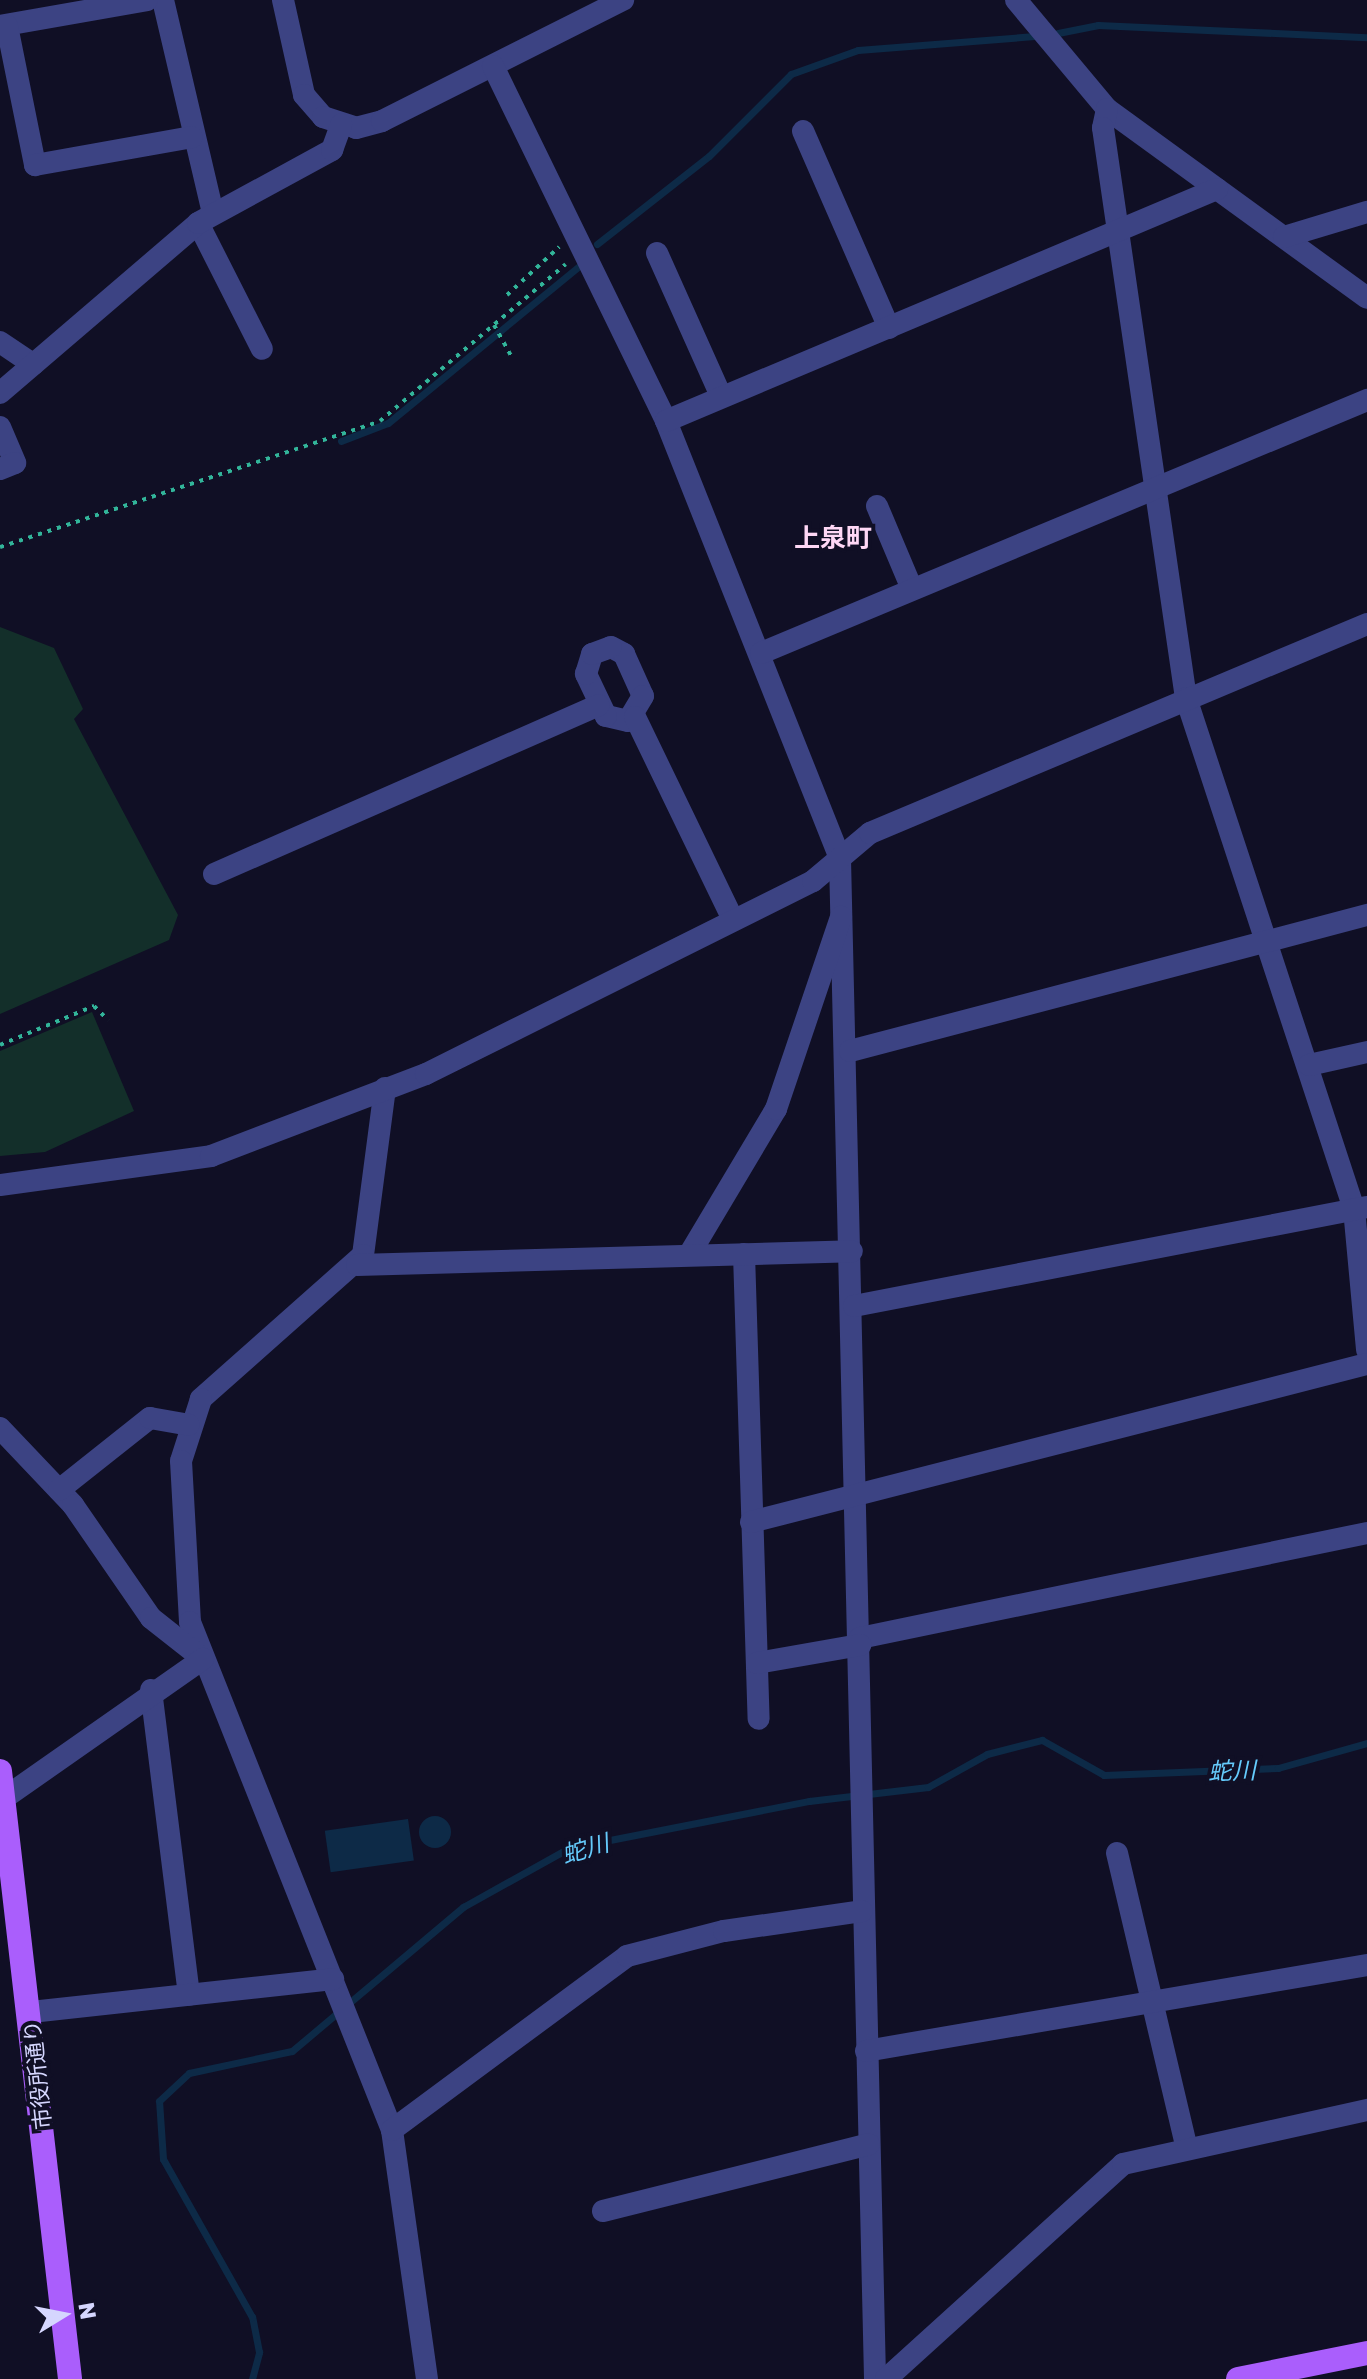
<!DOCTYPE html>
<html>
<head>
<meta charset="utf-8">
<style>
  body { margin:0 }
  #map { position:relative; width:1367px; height:2379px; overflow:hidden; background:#100f25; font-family:"Golos Text","Noto Sans JP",sans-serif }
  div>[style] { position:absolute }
  .green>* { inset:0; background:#132f2a }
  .water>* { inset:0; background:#0d2a47; transform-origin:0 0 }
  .round { border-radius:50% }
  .stream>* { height:7px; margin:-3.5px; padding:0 3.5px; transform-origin:3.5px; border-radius:3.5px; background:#0d2a47 }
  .path>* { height:4px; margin-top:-2px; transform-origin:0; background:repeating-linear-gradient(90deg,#32b59a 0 4px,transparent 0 10px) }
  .minor>* { height:22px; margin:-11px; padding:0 11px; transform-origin:11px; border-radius:11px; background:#3c4383 }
  .major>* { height:24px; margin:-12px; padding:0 12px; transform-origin:12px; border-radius:12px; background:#aa5efc }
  span { translate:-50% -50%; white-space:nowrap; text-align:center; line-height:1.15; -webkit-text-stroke:8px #100f25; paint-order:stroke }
  .street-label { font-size:22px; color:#d5d6fe }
  .water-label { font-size:24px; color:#65cbfc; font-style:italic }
  .quarter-label { font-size:26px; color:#fed7f5; font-weight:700 }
  .north { position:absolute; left:24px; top:2275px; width:80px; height:80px; -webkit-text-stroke:6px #100f25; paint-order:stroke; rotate:80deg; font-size:22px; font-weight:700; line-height:32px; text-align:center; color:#d5d6fe }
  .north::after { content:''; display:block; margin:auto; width:28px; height:36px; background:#d5d6fe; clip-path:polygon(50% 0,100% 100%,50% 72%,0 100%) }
</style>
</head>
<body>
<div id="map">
  <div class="green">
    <div style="clip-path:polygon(0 627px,54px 648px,83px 709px,74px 719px,178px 915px,169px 940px,0 1014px)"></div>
    <div style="clip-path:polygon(92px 1012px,134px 1111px,45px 1152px,0 1156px,0 1051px)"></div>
  </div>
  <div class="water">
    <div class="round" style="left:419px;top:1816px;width:32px;height:32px"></div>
    <div style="left:408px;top:1819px;width:42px;height:84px;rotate:82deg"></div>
  </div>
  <div class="stream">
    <div style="left:1058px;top:33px;width:41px;rotate:-11.3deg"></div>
    <div style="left:1098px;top:25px;width:269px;rotate:2.6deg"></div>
    <div style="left:597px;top:244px;width:142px;rotate:-38.2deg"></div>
    <div style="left:709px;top:156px;width:116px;rotate:-45deg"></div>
    <div style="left:791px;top:74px;width:71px;rotate:-19.7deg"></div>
    <div style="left:858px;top:50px;width:177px;rotate:-4.5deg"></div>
    <div style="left:341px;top:441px;width:50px;rotate:-21deg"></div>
    <div style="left:388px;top:423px;width:246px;rotate:-39.4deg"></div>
    <div style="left:252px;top:2379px;width:28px;rotate:-75deg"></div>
    <div style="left:259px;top:2352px;width:36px;rotate:-101deg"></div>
    <div style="left:252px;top:2317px;width:181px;rotate:-119.4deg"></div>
    <div style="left:163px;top:2159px;width:58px;rotate:-93.9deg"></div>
    <div style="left:159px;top:2101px;width:41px;rotate:-43deg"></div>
    <div style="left:189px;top:2073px;width:105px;rotate:-12.1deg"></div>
    <div style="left:292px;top:2051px;width:224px;rotate:-40.1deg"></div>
    <div style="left:463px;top:1907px;width:121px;rotate:-29.1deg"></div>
    <div style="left:569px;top:1848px;width:245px;rotate:-11.1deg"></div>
    <div style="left:809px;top:1801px;width:120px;rotate:-6.7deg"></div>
    <div style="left:928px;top:1787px;width:68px;rotate:-29.2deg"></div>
    <div style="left:987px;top:1754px;width:57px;rotate:-14.3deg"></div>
    <div style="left:1042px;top:1740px;width:71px;rotate:29.4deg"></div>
    <div style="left:1104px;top:1775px;width:174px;rotate:-2.3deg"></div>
    <div style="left:1278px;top:1768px;width:92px;rotate:-15.7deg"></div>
  </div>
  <div class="path">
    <div style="left:507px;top:295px;width:71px;rotate:-42.7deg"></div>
    <div style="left:494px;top:325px;width:35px;rotate:61deg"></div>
    <div style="left:0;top:547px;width:400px;rotate:-18.3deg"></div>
    <div style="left:380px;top:421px;width:243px;rotate:-40.2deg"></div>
    <div style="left:0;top:1045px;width:102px;rotate:-22.5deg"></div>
    <div style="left:94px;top:1006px;width:20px;rotate:45deg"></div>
  </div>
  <div class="minor">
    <div style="left:163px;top:0;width:219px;rotate:76.8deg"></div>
    <div style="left:283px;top:0;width:97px;rotate:77.5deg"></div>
    <div style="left:304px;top:95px;width:29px;rotate:49deg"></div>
    <div style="left:323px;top:117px;width:35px;rotate:18deg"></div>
    <div style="left:356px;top:128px;width:27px;rotate:-15deg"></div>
    <div style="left:382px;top:121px;width:270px;rotate:-26.7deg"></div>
    <div style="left:1016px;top:0;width:142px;rotate:50.1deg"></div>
    <div style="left:1107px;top:109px;width:321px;rotate:36deg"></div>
    <div style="left:0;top:26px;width:149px;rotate:-10deg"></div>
    <div style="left:7px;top:26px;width:142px;rotate:78.6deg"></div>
    <div style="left:35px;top:165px;width:159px;rotate:-10.1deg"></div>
    <div style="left:493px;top:66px;width:395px;rotate:64deg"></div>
    <div style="left:666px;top:421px;width:471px;rotate:68.3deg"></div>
    <div style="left:840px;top:859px;width:1520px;rotate:88.68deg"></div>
    <div style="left:1107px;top:109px;width:19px;rotate:102deg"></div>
    <div style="left:1103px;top:128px;width:576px;rotate:81.72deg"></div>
    <div style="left:1186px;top:698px;width:538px;rotate:71.8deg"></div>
    <div style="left:1354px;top:1209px;width:141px;rotate:84.7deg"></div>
    <div style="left:803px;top:131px;width:215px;rotate:66.4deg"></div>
    <div style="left:198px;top:223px;width:141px;rotate:63.1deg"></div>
    <div style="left:1284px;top:237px;width:87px;rotate:-16.8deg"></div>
    <div style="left:657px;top:253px;width:157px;rotate:65.9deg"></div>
    <div style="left:0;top:342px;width:40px;rotate:34deg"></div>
    <div style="left:0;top:393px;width:261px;rotate:-40.6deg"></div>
    <div style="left:198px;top:223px;width:153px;rotate:-28.6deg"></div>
    <div style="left:332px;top:150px;width:27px;rotate:-70deg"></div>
    <div style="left:666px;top:421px;width:598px;rotate:-22.83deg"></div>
    <div style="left:0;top:427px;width:39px;rotate:67deg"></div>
    <div style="left:15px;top:463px;width:16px;rotate:158deg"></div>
    <div style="left:877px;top:506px;width:90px;rotate:67.1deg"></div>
    <div style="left:611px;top:647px;width:15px;rotate:28deg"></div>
    <div style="left:624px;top:654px;width:46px;rotate:65.7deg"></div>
    <div style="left:643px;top:696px;width:29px;rotate:121deg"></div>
    <div style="left:628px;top:721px;width:23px;rotate:-167deg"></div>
    <div style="left:606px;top:716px;width:47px;rotate:-115.5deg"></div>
    <div style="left:586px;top:674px;width:21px;rotate:-73deg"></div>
    <div style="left:592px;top:654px;width:20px;rotate:-20deg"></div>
    <div style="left:761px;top:653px;width:657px;rotate:-22.66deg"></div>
    <div style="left:635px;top:717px;width:225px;rotate:64.2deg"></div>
    <div style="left:214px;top:874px;width:420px;rotate:-23.7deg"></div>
    <div style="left:850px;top:1051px;width:535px;rotate:-14.74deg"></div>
    <div style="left:1309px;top:1065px;width:59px;rotate:-12.6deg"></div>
    <div style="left:385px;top:1088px;width:168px;rotate:97.5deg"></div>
    <div style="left:363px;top:1255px;width:217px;rotate:138.4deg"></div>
    <div style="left:201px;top:1399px;width:65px;rotate:107.9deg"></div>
    <div style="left:181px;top:1461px;width:161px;rotate:86.8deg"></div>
    <div style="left:190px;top:1622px;width:547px;rotate:68.32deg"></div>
    <div style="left:392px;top:2130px;width:251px;rotate:82deg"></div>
    <div style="left:0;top:1185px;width:213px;rotate:-7.8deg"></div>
    <div style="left:211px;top:1156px;width:230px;rotate:-20.9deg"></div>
    <div style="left:426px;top:1074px;width:432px;rotate:-26.5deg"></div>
    <div style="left:813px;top:881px;width:75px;rotate:-40.1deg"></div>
    <div style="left:870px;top:833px;width:539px;rotate:-22.81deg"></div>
    <div style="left:744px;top:1254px;width:465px;rotate:88.2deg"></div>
    <div style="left:689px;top:1255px;width:170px;rotate:-59.2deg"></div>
    <div style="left:776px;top:1109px;width:203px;rotate:-71.3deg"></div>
    <div style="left:357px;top:1265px;width:495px;rotate:-1.6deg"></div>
    <div style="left:854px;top:1306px;width:522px;rotate:-10.92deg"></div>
    <div style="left:0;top:1428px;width:106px;rotate:46.5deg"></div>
    <div style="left:73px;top:1505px;width:137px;rotate:55.4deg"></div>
    <div style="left:151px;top:1618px;width:66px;rotate:38.3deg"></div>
    <div style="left:59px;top:1490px;width:116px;rotate:-38.4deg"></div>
    <div style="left:150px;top:1418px;width:39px;rotate:10deg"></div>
    <div style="left:751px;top:1522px;width:636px;rotate:-14.39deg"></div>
    <div style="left:860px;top:1638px;width:518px;rotate:-11.7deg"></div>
    <div style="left:757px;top:1663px;width:105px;rotate:-9.9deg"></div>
    <div style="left:151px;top:1690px;width:307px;rotate:82.9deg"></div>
    <div style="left:0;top:1801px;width:248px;rotate:-35deg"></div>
    <div style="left:1117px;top:1853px;width:304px;rotate:76.7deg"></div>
    <div style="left:31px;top:2012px;width:304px;rotate:-6.2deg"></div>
    <div style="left:866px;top:2051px;width:508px;rotate:-9.74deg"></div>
    <div style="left:392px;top:2130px;width:292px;rotate:-36.5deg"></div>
    <div style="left:627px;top:1956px;width:100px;rotate:-14.5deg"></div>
    <div style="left:724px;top:1931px;width:139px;rotate:-8.2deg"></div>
    <div style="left:603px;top:2211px;width:274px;rotate:-14.1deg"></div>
    <div style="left:886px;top:2379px;width:320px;rotate:-42.2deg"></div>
    <div style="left:1123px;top:2164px;width:250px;rotate:-12.5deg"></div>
  </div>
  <div class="major">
    <div style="left:0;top:1771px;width:612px;rotate:83.43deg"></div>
    <div style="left:1238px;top:2379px;width:132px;rotate:-11.4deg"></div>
  </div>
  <div class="street-label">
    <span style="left:37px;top:2075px;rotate:-96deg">市役所通り</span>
  </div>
  <div class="water-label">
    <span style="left:1232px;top:1770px;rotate:-2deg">蛇川</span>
    <span style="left:585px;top:1848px;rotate:-16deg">蛇川</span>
  </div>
  <div class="quarter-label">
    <span style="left:833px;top:538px">上泉町</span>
  </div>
  <div class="north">N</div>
</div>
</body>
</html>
